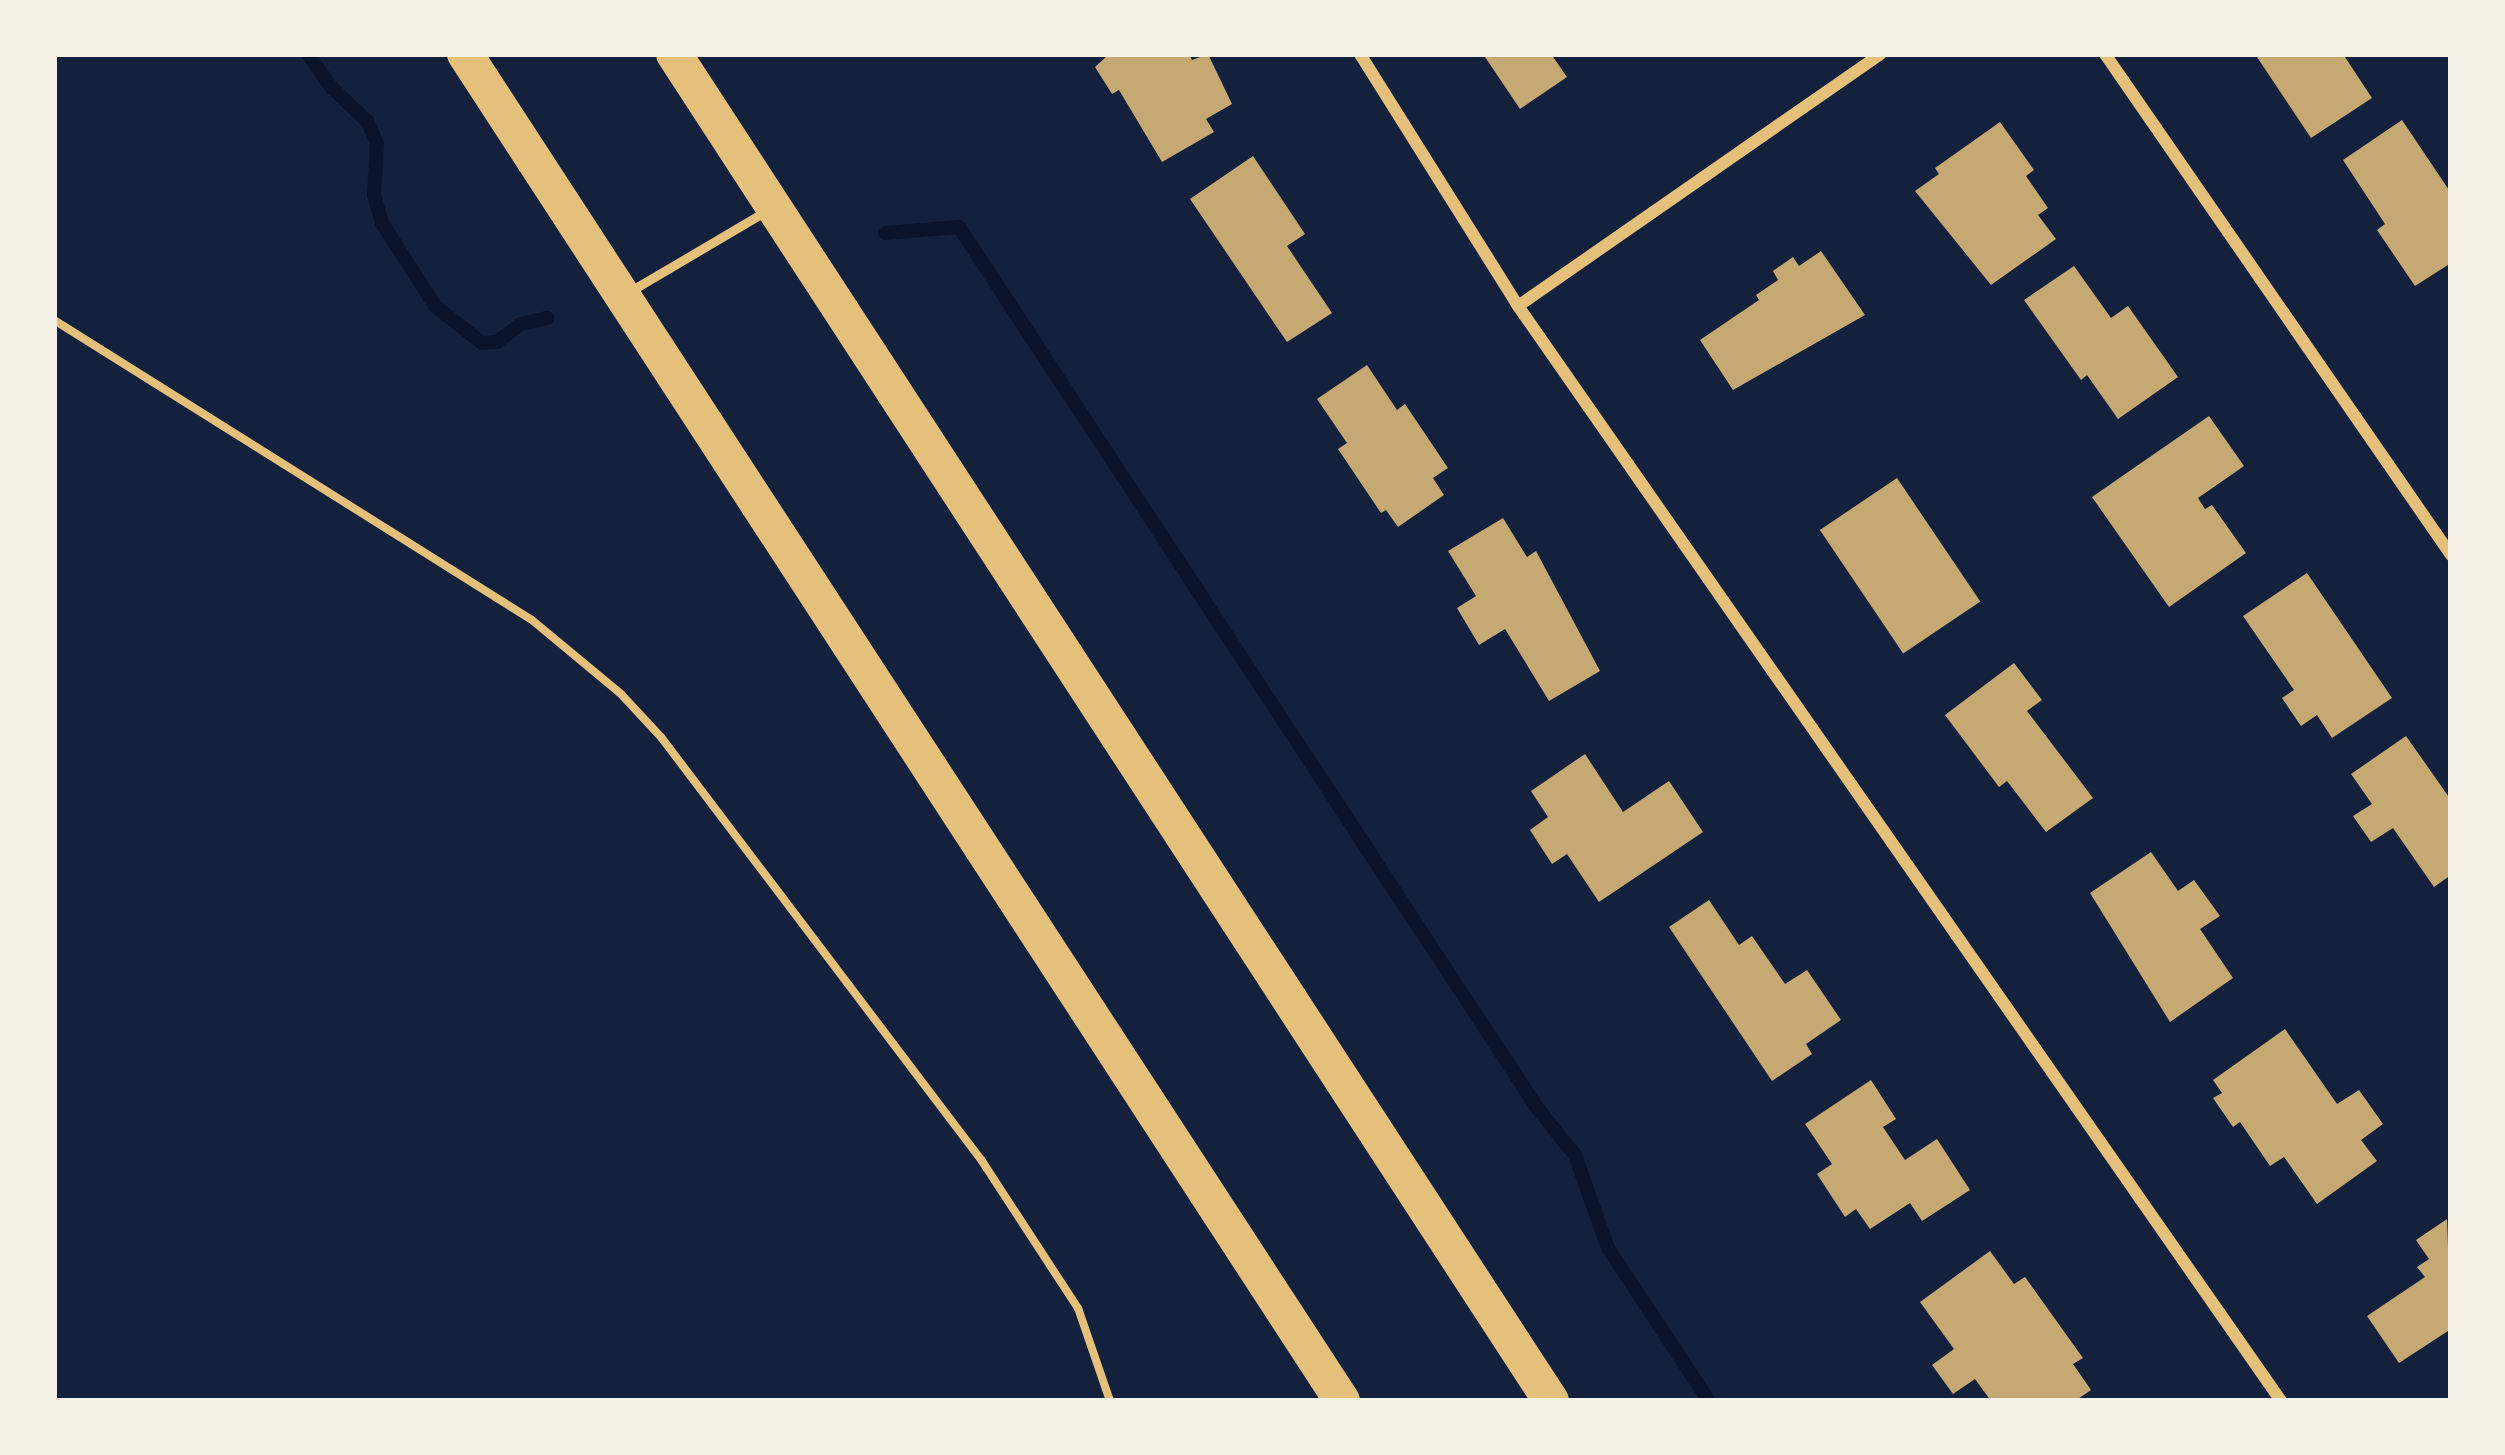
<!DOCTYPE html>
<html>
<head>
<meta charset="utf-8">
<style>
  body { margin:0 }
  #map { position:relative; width:2505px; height:1455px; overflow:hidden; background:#14213d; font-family:Lato,sans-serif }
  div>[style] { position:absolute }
  .stream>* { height:14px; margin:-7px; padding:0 7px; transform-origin:7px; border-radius:7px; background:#0b132b }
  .building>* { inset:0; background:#c6a872; transform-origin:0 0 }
  .path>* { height:8px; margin:-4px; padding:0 4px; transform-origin:4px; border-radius:4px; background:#e5c07b }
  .service>* { height:9px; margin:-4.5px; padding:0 4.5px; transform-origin:4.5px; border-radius:4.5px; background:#e5c07b }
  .minor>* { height:12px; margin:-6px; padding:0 6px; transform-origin:6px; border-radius:6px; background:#e5c07b }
  .motorway>* { height:36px; margin:-18px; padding:0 18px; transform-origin:18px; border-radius:18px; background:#e5c07b }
  span { translate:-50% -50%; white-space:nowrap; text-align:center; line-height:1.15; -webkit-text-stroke:12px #f6f1e7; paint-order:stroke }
  .frame { position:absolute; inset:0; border:57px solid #f6f1e7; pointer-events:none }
</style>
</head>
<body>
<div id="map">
  <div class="stream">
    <div style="left:308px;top:54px;width:40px;rotate:55.1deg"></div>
    <div style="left:331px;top:87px;width:51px;rotate:43.4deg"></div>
    <div style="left:368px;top:122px;width:24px;rotate:68deg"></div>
    <div style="left:377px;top:144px;width:51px;rotate:93.4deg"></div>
    <div style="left:374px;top:195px;width:29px;rotate:74deg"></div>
    <div style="left:382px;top:223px;width:98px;rotate:57.4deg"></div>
    <div style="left:435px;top:306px;width:60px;rotate:38.2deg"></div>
    <div style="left:482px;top:343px;width:15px;rotate:-4deg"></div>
    <div style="left:497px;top:342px;width:30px;rotate:-37deg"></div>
    <div style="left:521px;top:324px;width:27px;rotate:-13deg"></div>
    <div style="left:885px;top:233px;width:74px;rotate:-4.6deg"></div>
    <div style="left:959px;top:227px;width:1055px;rotate:56.72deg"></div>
    <div style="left:1538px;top:1109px;width:59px;rotate:51.2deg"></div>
    <div style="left:1575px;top:1155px;width:99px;rotate:70.5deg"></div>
    <div style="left:1608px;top:1248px;width:183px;rotate:56.6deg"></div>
  </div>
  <div class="building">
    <div style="clip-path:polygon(1109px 54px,1189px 54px,1192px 60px,1208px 54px,1232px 104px,1206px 119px,1214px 132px,1162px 162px,1119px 90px,1112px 94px,1095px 67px)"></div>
    <div style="clip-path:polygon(1483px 54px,1551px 54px,1567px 77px,1520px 109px)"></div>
    <div style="clip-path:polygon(2255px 54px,2343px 54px,2372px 98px,2311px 138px)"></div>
    <div style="clip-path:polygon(2402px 120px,2451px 193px,2451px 263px,2415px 286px,2377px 230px,2385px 224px,2343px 160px)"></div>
    <div style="clip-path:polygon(2000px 122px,2034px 170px,2026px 176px,2048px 208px,2038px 215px,2056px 239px,1991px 285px,1915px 191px,1939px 174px,1935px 168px)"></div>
    <div style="clip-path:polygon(1253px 156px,1305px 234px,1287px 246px,1332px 313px,1287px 342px,1190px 199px)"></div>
    <div style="clip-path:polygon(1821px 251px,1865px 315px,1733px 390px,1700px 340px,1759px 300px,1756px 295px,1778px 280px,1773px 271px,1793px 257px,1799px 266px)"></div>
    <div style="clip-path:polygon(2074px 266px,2111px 318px,2128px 306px,2178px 377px,2118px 419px,2087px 375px,2081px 380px,2024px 300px)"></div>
    <div style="clip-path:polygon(1367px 365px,1397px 410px,1405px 404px,1448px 468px,1433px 478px,1444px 495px,1398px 527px,1386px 510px,1381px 513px,1338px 449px,1347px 443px,1317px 399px)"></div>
    <div style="clip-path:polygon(2209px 416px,2244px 466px,2198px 498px,2205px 509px,2212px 505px,2246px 553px,2169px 607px,2092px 497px)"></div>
    <div style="left:1897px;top:478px;width:149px;height:93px;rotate:56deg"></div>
    <div style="clip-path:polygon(1503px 518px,1527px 557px,1536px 551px,1600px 671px,1549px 701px,1505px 629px,1479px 645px,1457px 608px,1476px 596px,1448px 551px)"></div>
    <div style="clip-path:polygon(2307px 573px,2392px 698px,2332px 738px,2317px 715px,2301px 726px,2282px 698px,2294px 690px,2243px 616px)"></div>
    <div style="clip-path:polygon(2014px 663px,2042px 700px,2027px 711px,2093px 798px,2046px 832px,2007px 781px,1999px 787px,1945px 715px)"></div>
    <div style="clip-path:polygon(2406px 736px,2451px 800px,2451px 875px,2434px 887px,2393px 828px,2371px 842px,2353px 816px,2372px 804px,2351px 774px)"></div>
    <div style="clip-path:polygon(1585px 754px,1623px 812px,1669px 781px,1703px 832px,1599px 902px,1567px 854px,1552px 864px,1530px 830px,1548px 817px,1531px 791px)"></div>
    <div style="clip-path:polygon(2151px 852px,2178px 891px,2194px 880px,2220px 916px,2200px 929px,2233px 978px,2170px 1022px,2090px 893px)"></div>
    <div style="clip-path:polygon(1709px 900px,1739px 945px,1752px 936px,1785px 984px,1807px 970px,1841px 1020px,1806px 1044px,1812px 1054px,1772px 1081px,1669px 927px)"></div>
    <div style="clip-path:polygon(2285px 1029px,2337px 1104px,2359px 1090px,2383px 1124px,2361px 1140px,2377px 1161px,2317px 1204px,2284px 1157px,2270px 1166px,2240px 1122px,2233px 1127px,2213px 1098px,2222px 1093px,2213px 1080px)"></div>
    <div style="clip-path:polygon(1871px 1080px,1896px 1119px,1883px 1127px,1905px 1160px,1937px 1139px,1970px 1190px,1922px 1221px,1910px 1203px,1870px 1229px,1856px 1209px,1845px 1217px,1817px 1174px,1832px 1164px,1805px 1124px)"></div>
    <div style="clip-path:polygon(2447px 1219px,2451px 1329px,2399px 1363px,2367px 1316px,2425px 1277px,2417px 1267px,2429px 1259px,2416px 1240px)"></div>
    <div style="clip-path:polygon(1990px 1251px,2014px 1284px,2025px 1277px,2083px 1358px,2073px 1364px,2091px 1390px,2075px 1401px,1991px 1401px,1975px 1379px,1953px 1394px,1932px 1365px,1954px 1349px,1920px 1302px)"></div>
  </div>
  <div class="path">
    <div style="left:54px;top:320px;width:564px;rotate:32.11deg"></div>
    <div style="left:532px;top:620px;width:116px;rotate:39.7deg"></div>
    <div style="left:621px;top:694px;width:59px;rotate:47.1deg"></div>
    <div style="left:661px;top:737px;width:532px;rotate:52.87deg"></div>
    <div style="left:982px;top:1161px;width:176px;rotate:56.9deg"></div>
    <div style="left:1078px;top:1308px;width:98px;rotate:71deg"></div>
  </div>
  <div class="service">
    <div style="left:627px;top:293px;width:164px;rotate:-30.5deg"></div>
  </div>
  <div class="minor">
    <div style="left:1360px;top:54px;width:297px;rotate:57.9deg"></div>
    <div style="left:1518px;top:306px;width:1335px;rotate:55.13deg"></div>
    <div style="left:2105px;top:54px;width:609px;rotate:55.37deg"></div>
    <div style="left:1518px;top:306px;width:441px;rotate:-34.8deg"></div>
  </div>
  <div class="motorway">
    <div style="left:465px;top:54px;width:1607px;rotate:56.93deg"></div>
    <div style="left:674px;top:54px;width:1607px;rotate:56.93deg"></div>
  </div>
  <div class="frame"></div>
</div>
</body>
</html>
